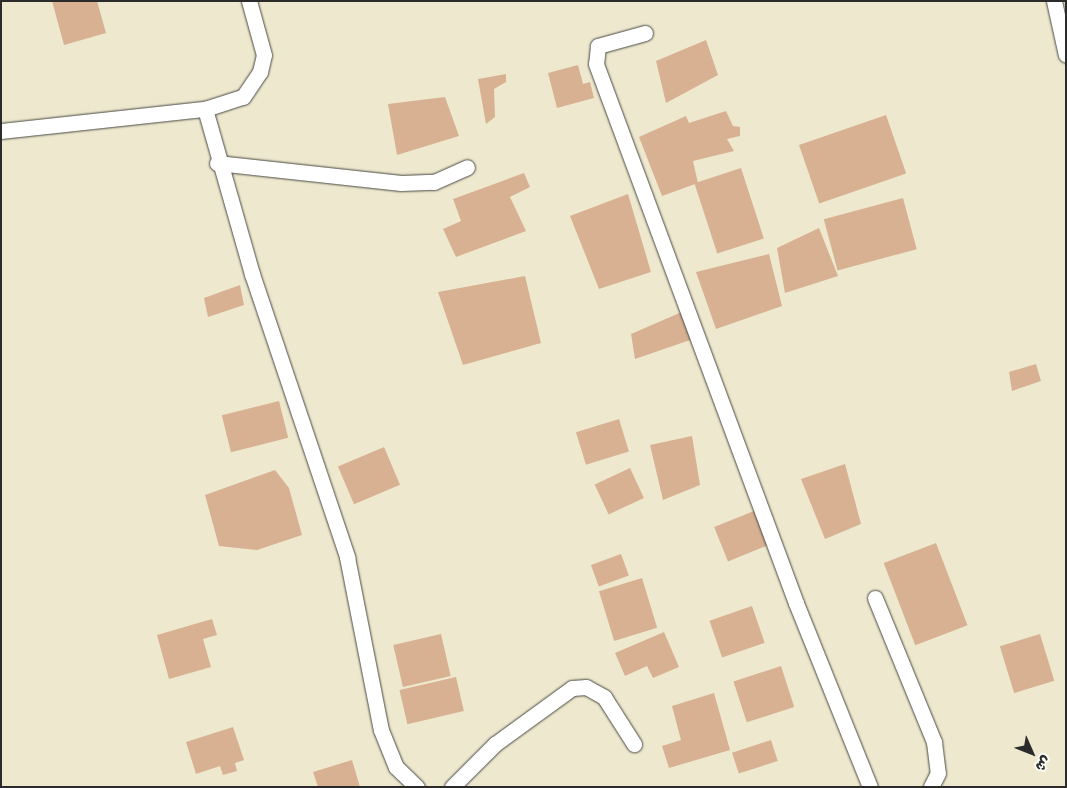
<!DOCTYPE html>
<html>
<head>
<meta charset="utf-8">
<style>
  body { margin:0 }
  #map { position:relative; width:1067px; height:788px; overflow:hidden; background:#eee9ce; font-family:Caveat,"Playpen Sans Arabic",sans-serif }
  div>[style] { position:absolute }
  .building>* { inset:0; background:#d8b193; transform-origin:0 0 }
  .roads { filter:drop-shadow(0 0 1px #484843) drop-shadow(0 0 1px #484843) }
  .street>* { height:15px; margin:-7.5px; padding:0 7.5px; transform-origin:7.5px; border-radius:7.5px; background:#fff }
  span { translate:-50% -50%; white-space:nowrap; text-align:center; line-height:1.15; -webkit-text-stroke:4px #fdfcf7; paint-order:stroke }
  .frame { position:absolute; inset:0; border:2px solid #2b2b2b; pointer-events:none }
  .north { position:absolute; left:1007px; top:728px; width:50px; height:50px; -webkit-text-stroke:4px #fdfcf7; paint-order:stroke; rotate:134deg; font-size:14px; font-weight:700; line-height:20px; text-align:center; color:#2b2b2b }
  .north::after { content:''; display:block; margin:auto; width:18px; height:22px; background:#2b2b2b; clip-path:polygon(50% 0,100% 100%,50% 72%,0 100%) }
</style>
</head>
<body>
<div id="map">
  <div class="building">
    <div style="clip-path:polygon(52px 1px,97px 1px,106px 33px,64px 45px)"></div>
    <div style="clip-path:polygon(706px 40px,718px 75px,666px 103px,656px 61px)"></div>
    <div style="clip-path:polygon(578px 65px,583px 84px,590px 82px,594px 98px,557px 108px,548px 73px)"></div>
    <div style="clip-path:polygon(506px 74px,506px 82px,494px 89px,495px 117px,486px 124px,478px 79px)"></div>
    <div style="clip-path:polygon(445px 97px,459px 136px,397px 155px,388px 104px)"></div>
    <div style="clip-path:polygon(726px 111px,733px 126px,740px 127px,740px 136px,727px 139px,734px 151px,693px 161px,698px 183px,662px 196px,639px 137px,686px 116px,689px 123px)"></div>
    <div style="left:886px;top:115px;width:62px;height:92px;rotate:71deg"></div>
    <div style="left:741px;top:168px;width:74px;height:49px;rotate:72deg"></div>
    <div style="clip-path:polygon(524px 173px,530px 187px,510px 197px,526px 231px,456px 257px,443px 229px,461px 221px,453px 199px)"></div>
    <div style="clip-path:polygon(628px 194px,651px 272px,599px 289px,570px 216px)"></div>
    <div style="left:903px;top:198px;width:53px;height:82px;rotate:75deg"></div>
    <div style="clip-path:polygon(819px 228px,838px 276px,785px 293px,777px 248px)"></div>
    <div style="clip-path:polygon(769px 254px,782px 306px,716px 329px,696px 272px)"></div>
    <div style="clip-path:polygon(525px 276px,541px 343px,463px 365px,438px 292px)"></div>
    <div style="clip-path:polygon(240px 285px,244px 305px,208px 317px,204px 298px)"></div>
    <div style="clip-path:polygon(684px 311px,696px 338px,635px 359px,631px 334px)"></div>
    <div style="clip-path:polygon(1036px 364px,1041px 381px,1012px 391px,1009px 372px)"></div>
    <div style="left:279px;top:401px;width:38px;height:59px;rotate:76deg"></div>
    <div style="left:619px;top:419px;width:34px;height:45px;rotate:73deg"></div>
    <div style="clip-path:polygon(692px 436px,700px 485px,663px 500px,650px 445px)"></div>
    <div style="left:384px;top:447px;width:41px;height:50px;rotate:67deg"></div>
    <div style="clip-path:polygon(845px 464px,861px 524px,825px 539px,801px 479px)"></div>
    <div style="left:630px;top:468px;width:33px;height:39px;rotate:65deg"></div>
    <div style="clip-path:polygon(275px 470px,289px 488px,302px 535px,257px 550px,219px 546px,205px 495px)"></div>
    <div style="left:754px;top:511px;width:37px;height:43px;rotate:68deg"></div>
    <div style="left:936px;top:543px;width:88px;height:56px;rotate:69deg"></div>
    <div style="left:621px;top:554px;width:23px;height:32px;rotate:70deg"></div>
    <div style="left:642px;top:578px;width:52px;height:45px;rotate:73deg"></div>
    <div style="left:752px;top:606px;width:39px;height:45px;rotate:71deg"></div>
    <div style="clip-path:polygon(212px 619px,217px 635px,203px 639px,211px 667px,169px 679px,157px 635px)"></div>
    <div style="clip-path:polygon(664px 632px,679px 667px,653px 678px,647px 666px,625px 676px,615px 653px)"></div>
    <div style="left:441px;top:634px;width:43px;height:49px;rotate:77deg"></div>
    <div style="left:1040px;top:634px;width:49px;height:42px;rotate:73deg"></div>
    <div style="left:781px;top:666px;width:43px;height:50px;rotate:72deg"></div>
    <div style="left:456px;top:677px;width:35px;height:58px;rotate:77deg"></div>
    <div style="clip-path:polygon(714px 693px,730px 750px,669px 768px,662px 746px,681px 740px,672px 706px)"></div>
    <div style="clip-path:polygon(233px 727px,244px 760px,235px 763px,237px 771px,223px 775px,220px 766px,196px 774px,186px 742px)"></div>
    <div style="left:771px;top:740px;width:22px;height:41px;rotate:72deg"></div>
    <div style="clip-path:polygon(352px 760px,360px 787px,318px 787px,313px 772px)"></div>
  </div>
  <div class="roads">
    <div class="street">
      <div style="left:1054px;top:1px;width:55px;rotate:77.5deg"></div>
      <div style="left:645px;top:33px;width:49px;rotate:164.5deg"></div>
      <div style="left:598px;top:46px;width:18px;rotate:96deg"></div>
      <div style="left:596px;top:64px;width:575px;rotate:69.64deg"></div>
      <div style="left:796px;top:603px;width:198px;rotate:68.1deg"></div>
      <div style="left:205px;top:109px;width:40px;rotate:-18deg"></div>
      <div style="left:243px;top:97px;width:30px;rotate:-56deg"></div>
      <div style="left:260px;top:72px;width:17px;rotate:-77deg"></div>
      <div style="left:264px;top:55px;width:56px;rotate:-105.5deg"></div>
      <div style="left:1px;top:131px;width:205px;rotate:-6.2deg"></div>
      <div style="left:205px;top:109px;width:172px;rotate:74.1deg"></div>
      <div style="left:252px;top:274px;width:299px;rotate:71.4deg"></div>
      <div style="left:347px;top:557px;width:176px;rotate:78.9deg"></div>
      <div style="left:381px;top:730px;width:40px;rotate:68deg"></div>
      <div style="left:396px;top:767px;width:29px;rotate:44deg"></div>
      <div style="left:217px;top:163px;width:185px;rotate:6.2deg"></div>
      <div style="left:401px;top:183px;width:33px;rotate:-2deg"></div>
      <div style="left:434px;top:182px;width:36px;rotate:-24deg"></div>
      <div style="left:875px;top:598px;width:156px;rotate:67.7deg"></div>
      <div style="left:934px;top:742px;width:31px;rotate:83deg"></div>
      <div style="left:938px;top:773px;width:16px;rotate:117deg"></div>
      <div style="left:452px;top:787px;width:61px;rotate:-45deg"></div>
      <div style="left:495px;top:744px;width:95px;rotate:-36deg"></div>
      <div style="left:572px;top:688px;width:14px;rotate:-4deg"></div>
      <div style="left:586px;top:687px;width:21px;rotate:29deg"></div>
      <div style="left:604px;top:697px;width:56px;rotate:57.4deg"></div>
    </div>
  </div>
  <div class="frame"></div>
  <div class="north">ش</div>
</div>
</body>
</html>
